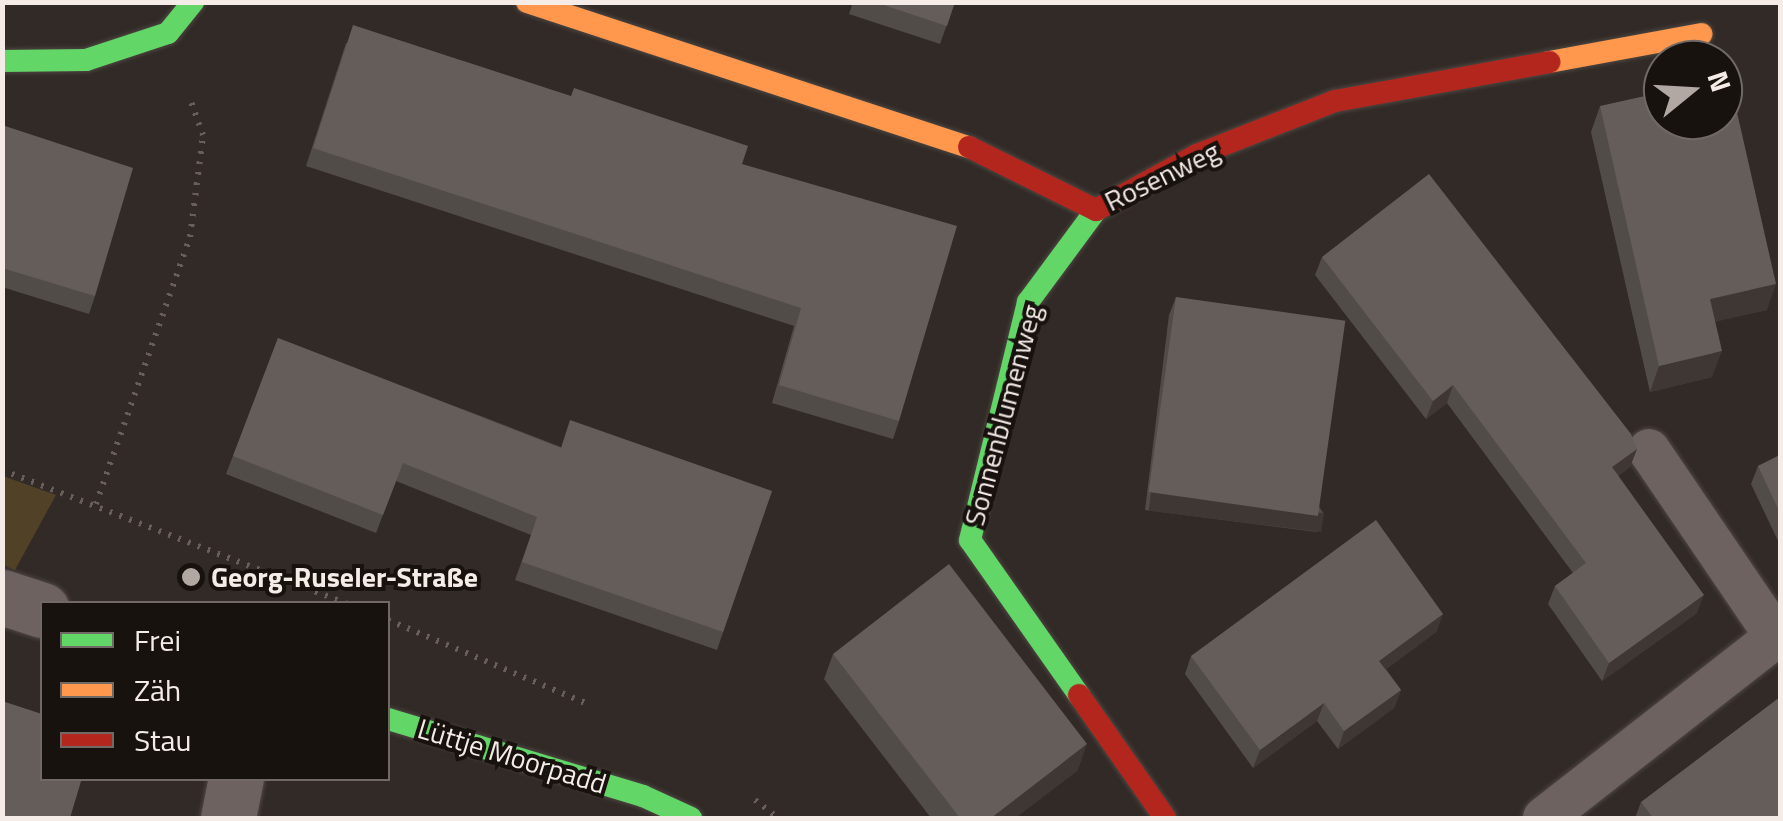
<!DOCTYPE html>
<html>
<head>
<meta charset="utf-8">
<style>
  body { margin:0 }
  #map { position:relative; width:1783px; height:821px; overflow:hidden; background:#322a26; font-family:"Titillium Web",sans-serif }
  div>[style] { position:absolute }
  .green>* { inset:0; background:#514126 }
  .path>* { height:6px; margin-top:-3px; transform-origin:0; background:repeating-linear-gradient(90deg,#685f5c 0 2.5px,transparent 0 10.5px) }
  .roads { filter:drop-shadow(0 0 2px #4c4642) drop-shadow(0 0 2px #4c4642) }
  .lane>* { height:42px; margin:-21px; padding:0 21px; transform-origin:21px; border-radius:21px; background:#6e6261 }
  .street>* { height:55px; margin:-27.5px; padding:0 27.5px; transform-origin:27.5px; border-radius:27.5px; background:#6e6261 }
  .fast>* { height:22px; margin:-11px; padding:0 11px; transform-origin:11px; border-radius:11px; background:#63d668 }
  .slow>* { height:22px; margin:-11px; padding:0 11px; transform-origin:11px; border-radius:11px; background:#ff974d }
  .jam>* { height:22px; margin:-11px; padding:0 11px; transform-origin:11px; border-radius:11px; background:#b3261e }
  .wall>* { inset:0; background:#524c48 }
  .shaded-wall>* { inset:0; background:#3e3733; transform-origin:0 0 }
  .building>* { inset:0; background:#645d59; transform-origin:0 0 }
  .dots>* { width:28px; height:28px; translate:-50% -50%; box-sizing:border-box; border:5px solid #18120f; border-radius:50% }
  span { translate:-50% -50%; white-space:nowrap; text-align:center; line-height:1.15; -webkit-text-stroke:8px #18120f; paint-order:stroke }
  .street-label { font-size:28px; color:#f5ece8 }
  .poi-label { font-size:28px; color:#f5ece8; font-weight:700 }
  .left { translate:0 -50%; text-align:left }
  .frame { position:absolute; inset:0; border:5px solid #f5ece8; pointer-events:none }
  .legend { position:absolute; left:40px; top:601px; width:350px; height:180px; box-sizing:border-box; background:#18120f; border:2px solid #706966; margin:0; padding:12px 18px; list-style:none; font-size:30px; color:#f5ece8 }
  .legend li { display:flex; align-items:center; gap:20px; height:50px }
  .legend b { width:50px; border:2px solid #706966 }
  .north { position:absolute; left:1643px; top:40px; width:100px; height:100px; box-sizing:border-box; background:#18120f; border:2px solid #706966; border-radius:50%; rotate:72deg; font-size:28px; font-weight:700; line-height:40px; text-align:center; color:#f5ece8 }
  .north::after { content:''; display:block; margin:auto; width:35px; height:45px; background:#b1a8a4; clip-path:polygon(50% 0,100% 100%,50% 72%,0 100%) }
</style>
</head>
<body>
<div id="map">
  <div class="green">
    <div style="clip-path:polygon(3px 476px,56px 495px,15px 570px,3px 565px)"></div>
  </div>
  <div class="path">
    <div style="left:2px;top:470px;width:370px;rotate:21.2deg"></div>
    <div style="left:96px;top:504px;width:283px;rotate:-70.6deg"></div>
    <div style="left:190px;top:237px;width:103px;rotate:-82.7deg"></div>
    <div style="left:203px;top:135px;width:41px;rotate:-109.7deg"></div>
    <div style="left:270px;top:604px;width:30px;rotate:-81deg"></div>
    <div style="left:388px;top:620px;width:219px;rotate:22.8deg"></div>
    <div style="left:755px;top:800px;width:29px;rotate:38deg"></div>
  </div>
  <div class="roads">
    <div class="lane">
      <div style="left:1544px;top:818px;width:294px;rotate:-38deg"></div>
      <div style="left:1776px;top:637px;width:226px;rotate:-124.2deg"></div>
    </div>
    <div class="street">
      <div style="left:2px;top:597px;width:42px;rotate:18deg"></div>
      <div style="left:228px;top:818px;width:41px;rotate:-78.7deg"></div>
    </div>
    <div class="fast">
      <div style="left:2px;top:61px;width:84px;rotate:-0.7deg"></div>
      <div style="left:86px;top:60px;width:86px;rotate:-18.2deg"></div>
      <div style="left:168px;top:33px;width:40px;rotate:-51deg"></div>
      <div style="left:1079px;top:695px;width:189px;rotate:-125.1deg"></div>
      <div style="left:970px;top:540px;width:245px;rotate:-76.3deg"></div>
      <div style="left:1028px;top:302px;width:114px;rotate:-53.5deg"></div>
      <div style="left:388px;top:719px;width:266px;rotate:16.8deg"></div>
      <div style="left:643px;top:796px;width:53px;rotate:24.6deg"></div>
    </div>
    <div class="slow">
      <div style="left:527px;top:2px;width:465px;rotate:18.2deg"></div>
      <div style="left:1549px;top:62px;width:155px;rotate:-10.4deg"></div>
    </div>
    <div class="jam">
      <div style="left:969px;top:147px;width:142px;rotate:26.4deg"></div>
      <div style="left:1096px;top:210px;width:115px;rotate:-28.6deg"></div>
      <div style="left:1197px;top:155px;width:148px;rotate:-21.4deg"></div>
      <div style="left:1335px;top:101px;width:218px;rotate:-10.3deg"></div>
      <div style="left:1079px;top:695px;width:150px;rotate:55deg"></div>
    </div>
  </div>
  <div class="wall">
    <div style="clip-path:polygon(853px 2px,955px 2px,940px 44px,849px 14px)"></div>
    <div style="clip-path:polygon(346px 43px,742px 164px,899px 421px,893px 439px,772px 403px,794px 326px,306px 166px)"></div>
    <div style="clip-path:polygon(1600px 106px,1767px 310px,1715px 321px,1712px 377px,1650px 392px,1591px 132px)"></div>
    <div style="clip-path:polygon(2px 125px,95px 296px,89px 314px,2px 287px)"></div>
    <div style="clip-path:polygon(1322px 257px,1637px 449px,1630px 467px,1618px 476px,1697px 613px,1602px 681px,1548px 604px,1555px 586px,1573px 573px,1447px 403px,1426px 419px,1315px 275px)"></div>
    <div style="clip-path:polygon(1176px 297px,1324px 514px,1317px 532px,1145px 510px,1169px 315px)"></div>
    <div style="clip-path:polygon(278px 338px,561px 447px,772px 491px,717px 650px,515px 580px,531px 535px,396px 481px,376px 533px,226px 474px)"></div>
    <div style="clip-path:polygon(1780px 455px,1780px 545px,1751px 484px,1758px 466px)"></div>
    <div style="clip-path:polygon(1443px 614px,1436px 632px,1386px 669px,1401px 690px,1394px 708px,1338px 749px,1317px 721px,1253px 768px,1185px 674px,1191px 656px)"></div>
    <div style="clip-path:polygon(833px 654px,1078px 770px,1015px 818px,931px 818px,824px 679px)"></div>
    <div style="clip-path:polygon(1641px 802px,1780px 818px,1635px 818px)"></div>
  </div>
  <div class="shaded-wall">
    <div style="clip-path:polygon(1776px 284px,1767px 310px,1701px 325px,1710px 299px)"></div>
    <div style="clip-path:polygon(1722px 351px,1712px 377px,1650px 392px,1659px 366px)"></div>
    <div style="clip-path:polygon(1453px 385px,1447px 403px,1426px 419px,1433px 401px)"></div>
    <div style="clip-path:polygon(1637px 449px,1630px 467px,1605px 485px,1612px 467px)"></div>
    <div style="left:1151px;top:492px;width:174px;height:19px;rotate:7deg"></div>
    <div style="clip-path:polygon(1704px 595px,1697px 613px,1602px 681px,1609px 663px)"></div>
    <div style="clip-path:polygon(1443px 614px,1436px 632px,1373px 679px,1379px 661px)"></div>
    <div style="clip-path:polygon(1401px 690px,1394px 708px,1338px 749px,1344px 731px)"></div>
    <div style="clip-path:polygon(1324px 703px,1317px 721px,1253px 768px,1260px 750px)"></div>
    <div style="clip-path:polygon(1087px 744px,1078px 770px,1015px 818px,991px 818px)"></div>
  </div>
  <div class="building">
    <div style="clip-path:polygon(875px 2px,955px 2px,947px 26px)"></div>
    <div style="clip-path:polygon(353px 25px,571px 96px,574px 88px,748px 146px,742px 164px,957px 226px,899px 421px,779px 385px,801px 308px,313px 148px)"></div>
    <div style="clip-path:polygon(1729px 77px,1776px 284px,1710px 299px,1722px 351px,1659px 366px,1600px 106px,1663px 92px,1663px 120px,1723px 120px,1723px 79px)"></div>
    <div style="clip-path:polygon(2px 125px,133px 168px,95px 296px,2px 268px)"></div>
    <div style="clip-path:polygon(1429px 174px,1631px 434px,1637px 449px,1612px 467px,1704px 595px,1609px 663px,1555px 586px,1586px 563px,1453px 385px,1433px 401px,1322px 257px)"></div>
    <div style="left:1176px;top:297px;width:171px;height:197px;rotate:8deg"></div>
    <div style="clip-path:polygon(278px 338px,561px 448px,570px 420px,772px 491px,723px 632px,522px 562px,537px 517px,403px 463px,383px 515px,233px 456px)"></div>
    <div style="clip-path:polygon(1780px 455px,1780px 513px,1758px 466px)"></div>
    <div style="clip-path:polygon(1376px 520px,1443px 614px,1379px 661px,1401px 690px,1344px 731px,1324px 703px,1260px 750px,1191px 656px)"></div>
    <div style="clip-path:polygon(949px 564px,1087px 744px,991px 818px,960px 818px,833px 654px)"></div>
    <div style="clip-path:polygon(1780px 697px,1780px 818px,1653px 818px,1641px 802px)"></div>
    <div style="clip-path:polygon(2px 701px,42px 714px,42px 778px,82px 778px,70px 818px,2px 818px)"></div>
  </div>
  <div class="dots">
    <div style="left:191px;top:577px;background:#b1a8a4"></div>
  </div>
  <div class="street-label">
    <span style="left:1162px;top:176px;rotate:-26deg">Rosenweg</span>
    <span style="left:1003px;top:415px;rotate:-75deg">Sonnenblumenweg</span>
    <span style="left:512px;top:756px;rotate:17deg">Lüttje Moorpadd</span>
  </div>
  <div class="poi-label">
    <span class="left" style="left:211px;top:577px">Georg-Ruseler-Straße</span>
  </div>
  <div class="frame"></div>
  <ul class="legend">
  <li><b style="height:12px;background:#63d668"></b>Frei</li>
  <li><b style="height:12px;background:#ff974d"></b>Zäh</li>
  <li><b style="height:12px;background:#b3261e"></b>Stau</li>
  </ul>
  <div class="north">N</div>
</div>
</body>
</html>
